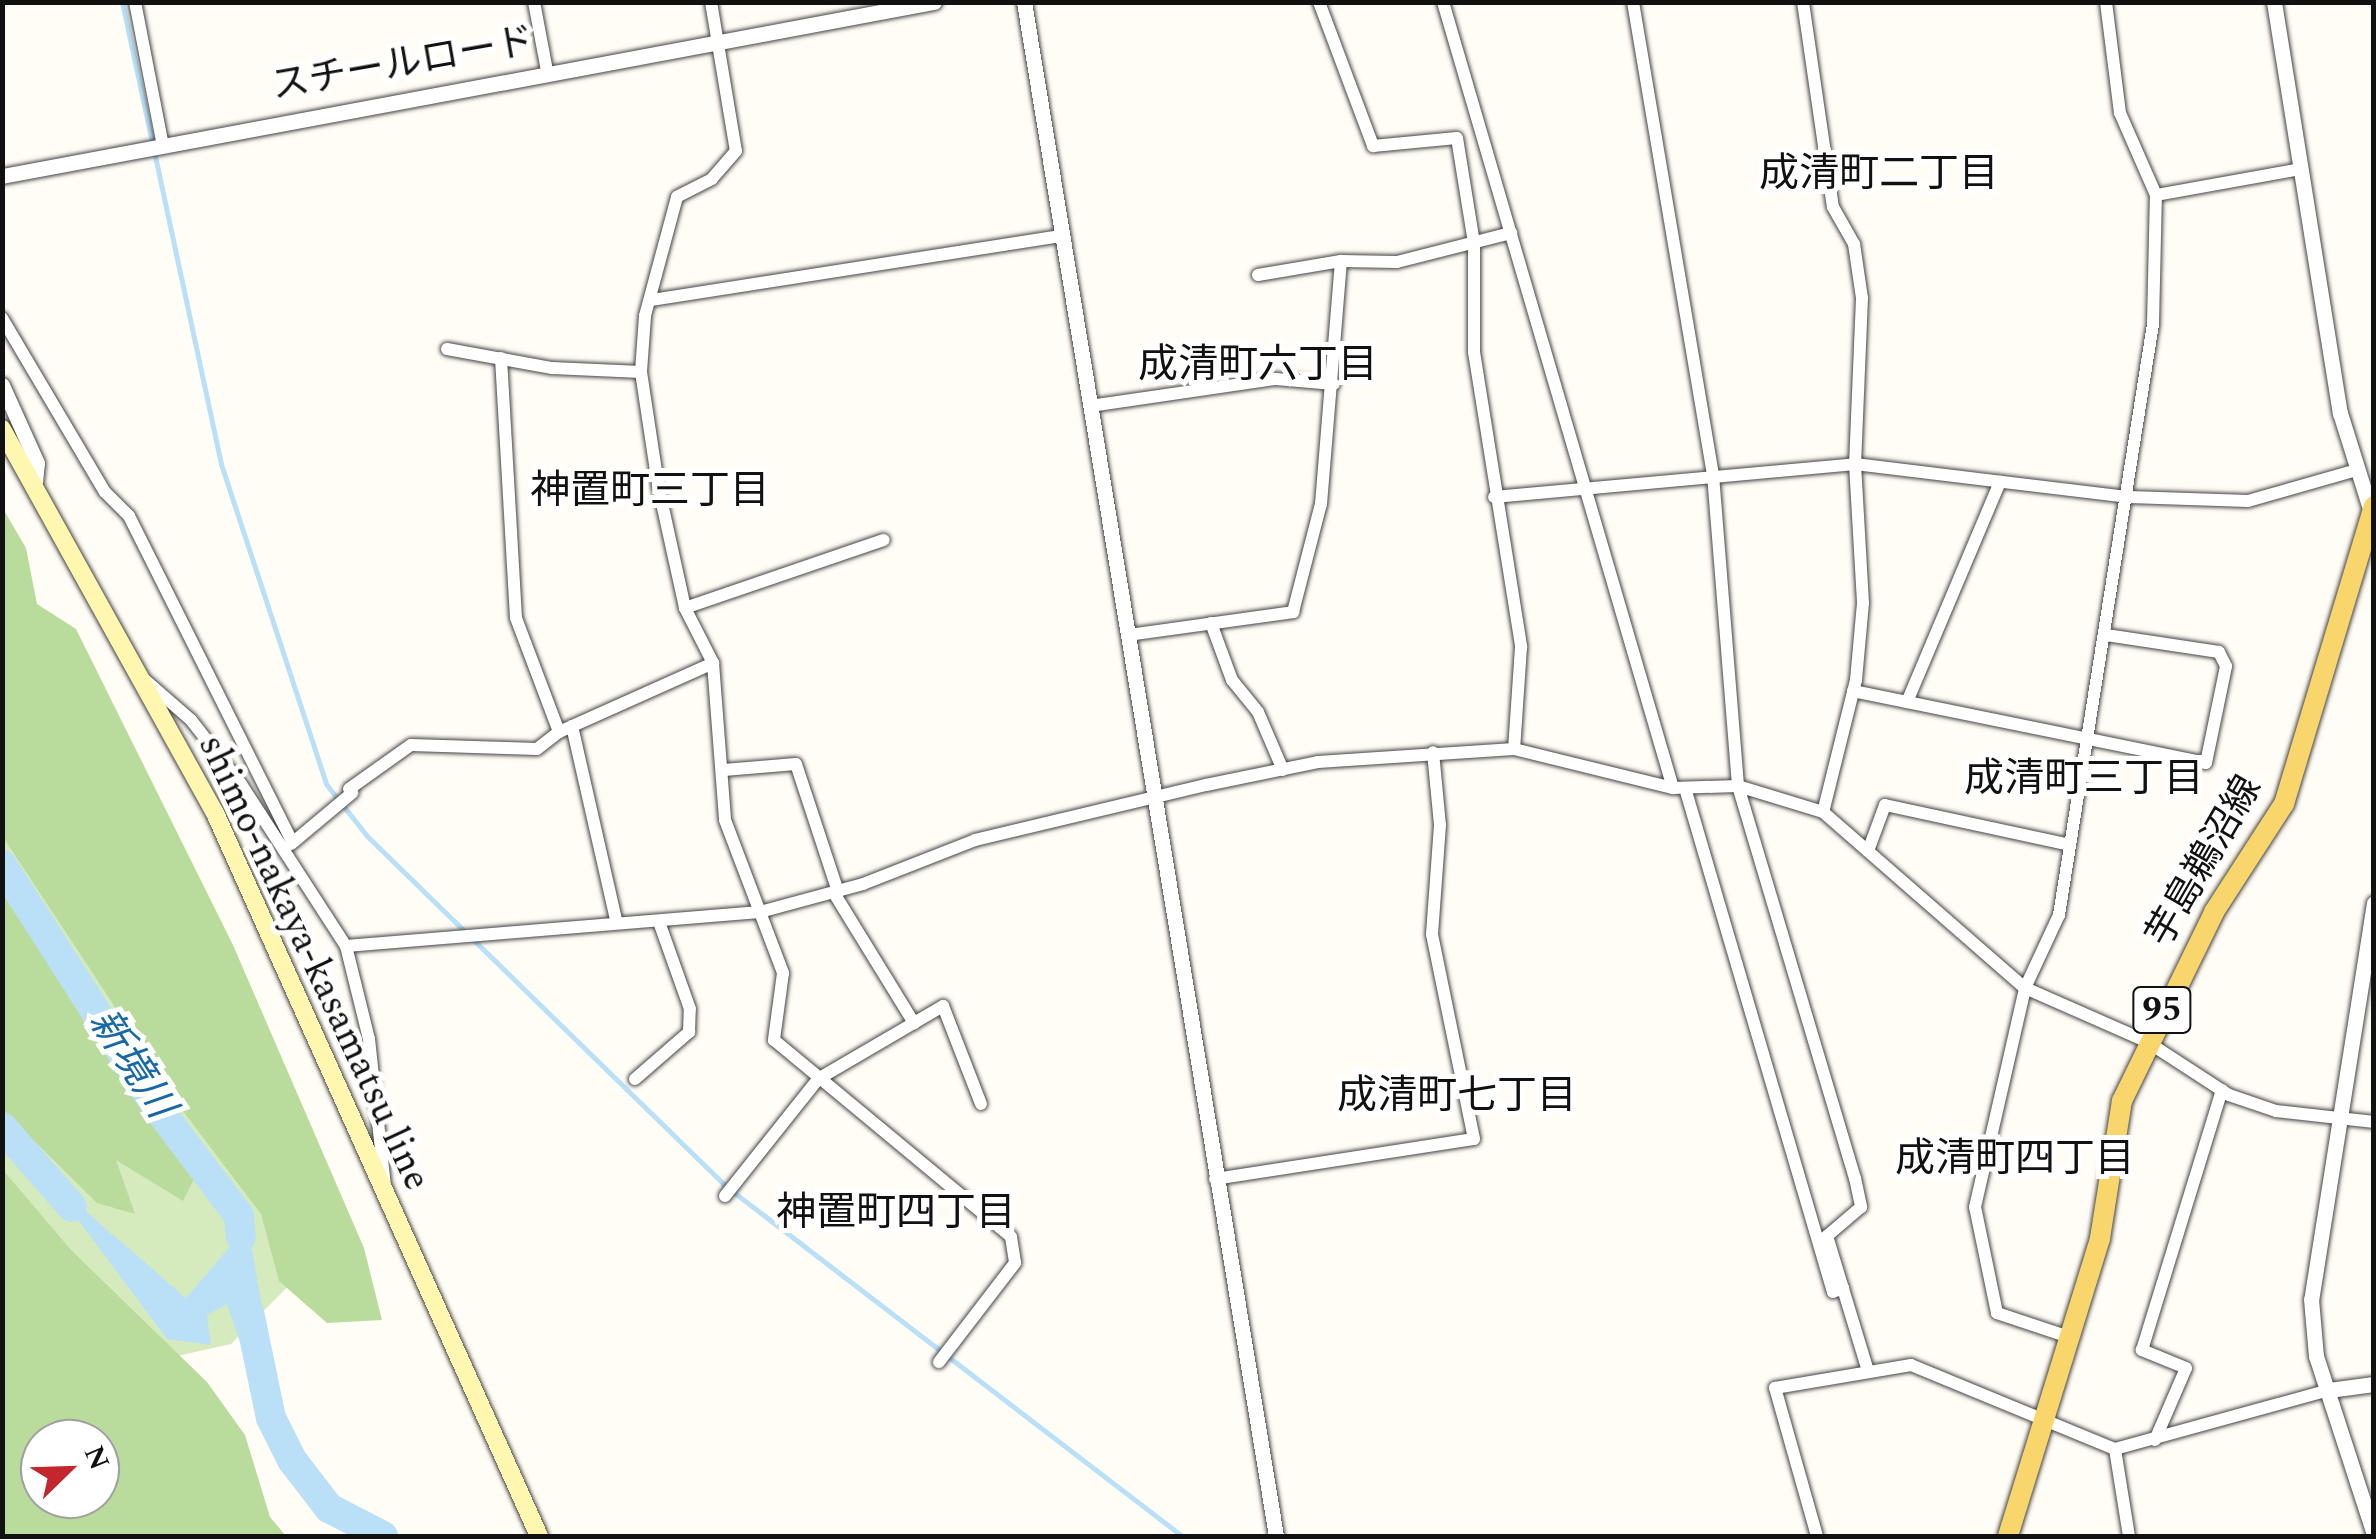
<!DOCTYPE html>
<html>
<head>
<meta charset="utf-8">
<style>
  body { margin:0 }
  #map { position:relative; width:2376px; height:1539px; overflow:hidden; background:#fffdf5; font-family:Spectral,"Noto Sans JP",serif }
  div>[style] { position:absolute }
  .green>* { inset:0; background:#d5ebbd }
  .forest>* { inset:0; background:#b9dc9c }
  .water>* { inset:0; background:#b9e0f7 }
  .stream>* { height:5px; margin:-2.5px; padding:0 2.5px; transform-origin:2.5px; border-radius:2.5px; background:#b9e0f7 }
  .river>* { height:30px; margin:-15px; padding:0 15px; transform-origin:15px; border-radius:15px; background:#b9e0f7 }
  .roads { filter:drop-shadow(0 0 2px #444) drop-shadow(0 0 2px #444) }
  .minor>* { height:12px; margin:-6px; padding:0 6px; transform-origin:6px; border-radius:6px; background:#fff }
  .tertiary>* { height:15px; margin:-7.5px; padding:0 7.5px; transform-origin:7.5px; border-radius:7.5px; background:#fff }
  .secondary>* { height:18px; margin:-9px; padding:0 9px; transform-origin:9px; border-radius:9px; background:#fff6b0 }
  .primary>* { height:20px; margin:-10px; padding:0 10px; transform-origin:10px; border-radius:10px; background:#f9d66b }
  span { translate:-50% -50%; white-space:nowrap; text-align:center; line-height:1.15; -webkit-text-stroke:10px #fff; paint-order:stroke }
  .shield-label span { padding:2px 8px; background:#fff; border:2px solid; border-radius:8px; -webkit-text-stroke-width:0 }
  .shield-label { font-size:35px; color:#111; font-weight:700 }
  .street-label { font-size:38px; color:#111 }
  .neighbourhood-label { font-size:40px; color:#111 }
  .water-label { font-size:40px; color:#1768a6; font-style:italic }
  .frame { position:absolute; inset:0; border:5px solid #111; pointer-events:none }
  .north { position:absolute; left:20px; top:1419px; width:100px; height:100px; box-sizing:border-box; background:#fff; border:2px solid #a0a0a0; border-radius:50%; rotate:67deg; font-size:28px; font-weight:700; line-height:40px; text-align:center; color:#111 }
  .north::after { content:''; display:block; margin:auto; width:35px; height:45px; background:#c4262e; clip-path:polygon(50% 0,100% 100%,50% 72%,0 100%) }
</style>
</head>
<body>
<div id="map">
  <div class="green">
    <div style="clip-path:polygon(2px 774px,312px 1262px,231px 1344px,177px 1356px,3px 1215px)"></div>
  </div>
  <div class="forest">
    <div style="clip-path:polygon(2px 507px,26px 548px,37px 604px,76px 629px,233px 945px,364px 1248px,382px 1320px,327px 1323px,279px 1281px,261px 1214px,186px 1115px,3px 837px)"></div>
    <div style="clip-path:polygon(3px 881px,88px 1028px,195px 1177px,183px 1201px,116px 1160px,135px 1214px,97px 1203px,3px 1110px)"></div>
    <div style="clip-path:polygon(evenodd,3px 1170px,72px 1251px,207px 1382px,245px 1435px,270px 1517px,286px 1536px,3px 1536px,3px 1170px,40px 1439px,100px 1439px,100px 1499px,40px 1499px,40px 1439px)"></div>
  </div>
  <div class="water">
    <div style="clip-path:polygon(46px 1177px,186px 1298px,234px 1242px,219px 1206px,242px 1192px,269px 1347px,244px 1354px,227px 1304px,207px 1315px,211px 1345px,167px 1339px)"></div>
  </div>
  <div class="stream">
    <div style="left:122px;top:2px;width:472px;rotate:77.9deg"></div>
    <div style="left:221px;top:464px;width:337px;rotate:71.8deg"></div>
    <div style="left:326px;top:784px;width:66px;rotate:51.7deg"></div>
    <div style="left:367px;top:836px;width:498px;rotate:44.3deg"></div>
    <div style="left:723px;top:1184px;width:578px;rotate:37.48deg"></div>
  </div>
  <div class="river">
    <div style="left:2px;top:865px;width:282px;rotate:57.4deg"></div>
    <div style="left:154px;top:1103px;width:141px;rotate:53deg"></div>
    <div style="left:239px;top:1216px;width:21px;rotate:85deg"></div>
    <div style="left:2px;top:1127px;width:106px;rotate:48.8deg"></div>
    <div style="left:249px;top:1312px;width:108px;rotate:78.3deg"></div>
    <div style="left:271px;top:1418px;width:47px;rotate:63.4deg"></div>
    <div style="left:292px;top:1460px;width:61px;rotate:52.4deg"></div>
    <div style="left:329px;top:1508px;width:61px;rotate:27.4deg"></div>
  </div>
  <div class="roads">
    <div class="minor">
      <div style="left:135px;top:2px;width:147px;rotate:79deg"></div>
      <div style="left:534px;top:2px;width:70px;rotate:79.3deg"></div>
      <div style="left:711px;top:2px;width:151px;rotate:80.5deg"></div>
      <div style="left:736px;top:151px;width:37px;rotate:131deg"></div>
      <div style="left:712px;top:179px;width:39px;rotate:153deg"></div>
      <div style="left:677px;top:197px;width:123px;rotate:105.1deg"></div>
      <div style="left:645px;top:316px;width:56px;rotate:94.1deg"></div>
      <div style="left:641px;top:372px;width:114px;rotate:81.4deg"></div>
      <div style="left:658px;top:485px;width:126px;rotate:77.6deg"></div>
      <div style="left:685px;top:608px;width:62px;rotate:63deg"></div>
      <div style="left:713px;top:663px;width:157px;rotate:85.6deg"></div>
      <div style="left:725px;top:820px;width:164px;rotate:69.2deg"></div>
      <div style="left:783px;top:973px;width:68px;rotate:97.7deg"></div>
      <div style="left:774px;top:1040px;width:308px;rotate:39.7deg"></div>
      <div style="left:1011px;top:1237px;width:26px;rotate:81deg"></div>
      <div style="left:1015px;top:1263px;width:125px;rotate:127.5deg"></div>
      <div style="left:1319px;top:2px;width:154px;rotate:69.4deg"></div>
      <div style="left:1373px;top:146px;width:84px;rotate:-5.4deg"></div>
      <div style="left:1457px;top:138px;width:106px;rotate:80.8deg"></div>
      <div style="left:1474px;top:243px;width:109px;rotate:90deg"></div>
      <div style="left:1474px;top:352px;width:299px;rotate:80.9deg"></div>
      <div style="left:1521px;top:647px;width:102px;rotate:93.9deg"></div>
      <div style="left:1443px;top:2px;width:819px;rotate:73.69deg"></div>
      <div style="left:1633px;top:2px;width:480px;rotate:80.4deg"></div>
      <div style="left:1713px;top:475px;width:312px;rotate:85.4deg"></div>
      <div style="left:1738px;top:786px;width:409px;rotate:73.4deg"></div>
      <div style="left:1855px;top:1178px;width:30px;rotate:78deg"></div>
      <div style="left:1861px;top:1207px;width:45px;rotate:139.5deg"></div>
      <div style="left:1827px;top:1236px;width:141px;rotate:73.1deg"></div>
      <div style="left:1803px;top:2px;width:207px;rotate:81.7deg"></div>
      <div style="left:1833px;top:207px;width:43px;rotate:60.4deg"></div>
      <div style="left:1854px;top:244px;width:55px;rotate:81.6deg"></div>
      <div style="left:1862px;top:298px;width:166px;rotate:92.4deg"></div>
      <div style="left:1855px;top:464px;width:139px;rotate:86.7deg"></div>
      <div style="left:1863px;top:603px;width:77px;rotate:95.2deg"></div>
      <div style="left:1856px;top:680px;width:136px;rotate:104deg"></div>
      <div style="left:2156px;top:195px;width:146px;rotate:-10.2deg"></div>
      <div style="left:1258px;top:275px;width:84px;rotate:-9.6deg"></div>
      <div style="left:1341px;top:261px;width:56px;rotate:1deg"></div>
      <div style="left:1397px;top:262px;width:118px;rotate:-14.3deg"></div>
      <div style="left:652px;top:300px;width:414px;rotate:-8.9deg"></div>
      <div style="left:2px;top:318px;width:202px;rotate:59.4deg"></div>
      <div style="left:105px;top:492px;width:34px;rotate:45deg"></div>
      <div style="left:129px;top:516px;width:362px;rotate:63.4deg"></div>
      <div style="left:447px;top:349px;width:107px;rotate:10.3deg"></div>
      <div style="left:552px;top:368px;width:89px;rotate:2.6deg"></div>
      <div style="left:501px;top:358px;width:260px;rotate:86.7deg"></div>
      <div style="left:516px;top:618px;width:122px;rotate:69.3deg"></div>
      <div style="left:559px;top:732px;width:169px;rotate:-24.1deg"></div>
      <div style="left:1090px;top:406px;width:188px;rotate:-8.3deg"></div>
      <div style="left:1276px;top:379px;width:58px;rotate:4.9deg"></div>
      <div style="left:1494px;top:497px;width:363px;rotate:-5.2deg"></div>
      <div style="left:1855px;top:464px;width:276px;rotate:6.9deg"></div>
      <div style="left:2129px;top:497px;width:119px;rotate:1.9deg"></div>
      <div style="left:2248px;top:501px;width:113px;rotate:-15.9deg"></div>
      <div style="left:685px;top:608px;width:210px;rotate:-18.9deg"></div>
      <div style="left:1211px;top:623px;width:61px;rotate:69.8deg"></div>
      <div style="left:1232px;top:680px;width:41px;rotate:50.9deg"></div>
      <div style="left:1258px;top:712px;width:63px;rotate:66.7deg"></div>
      <div style="left:1128px;top:635px;width:167px;rotate:-7.9deg"></div>
      <div style="left:1293px;top:612px;width:112px;rotate:-75.5deg"></div>
      <div style="left:1321px;top:504px;width:244px;rotate:-85.3deg"></div>
      <div style="left:145px;top:680px;width:61px;rotate:41deg"></div>
      <div style="left:191px;top:720px;width:81px;rotate:52deg"></div>
      <div style="left:241px;top:784px;width:193px;rotate:57.1deg"></div>
      <div style="left:346px;top:946px;width:96px;rotate:76.1deg"></div>
      <div style="left:369px;top:1039px;width:149px;rotate:83.8deg"></div>
      <div style="left:1853px;top:691px;width:360px;rotate:11.5deg"></div>
      <div style="left:2206px;top:763px;width:99px;rotate:-78.3deg"></div>
      <div style="left:2226px;top:666px;width:16px;rotate:-117deg"></div>
      <div style="left:2219px;top:652px;width:114px;rotate:-171.4deg"></div>
      <div style="left:1907px;top:702px;width:239px;rotate:-67.1deg"></div>
      <div style="left:572px;top:726px;width:199px;rotate:77.2deg"></div>
      <div style="left:724px;top:770px;width:72px;rotate:-4.8deg"></div>
      <div style="left:796px;top:764px;width:135px;rotate:71.8deg"></div>
      <div style="left:1685px;top:788px;width:525px;rotate:73.64deg"></div>
      <div style="left:1833px;top:1292px;width:11px;rotate:-22deg"></div>
      <div style="left:349px;top:789px;width:76px;rotate:-35.4deg"></div>
      <div style="left:411px;top:745px;width:126px;rotate:1.8deg"></div>
      <div style="left:537px;top:749px;width:28px;rotate:-38deg"></div>
      <div style="left:291px;top:844px;width:80px;rotate:-39.9deg"></div>
      <div style="left:1868px;top:851px;width:49px;rotate:-69.7deg"></div>
      <div style="left:1885px;top:805px;width:189px;rotate:12.2deg"></div>
      <div style="left:834px;top:893px;width:153px;rotate:58.4deg"></div>
      <div style="left:346px;top:946px;width:415px;rotate:-4.7deg"></div>
      <div style="left:760px;top:912px;width:107px;rotate:-15.2deg"></div>
      <div style="left:863px;top:884px;width:120px;rotate:-21.4deg"></div>
      <div style="left:975px;top:840px;width:237px;rotate:-13.4deg"></div>
      <div style="left:1206px;top:785px;width:114px;rotate:-11.6deg"></div>
      <div style="left:1318px;top:762px;width:196px;rotate:-3.8deg"></div>
      <div style="left:1514px;top:749px;width:164px;rotate:13.8deg"></div>
      <div style="left:1673px;top:788px;width:65px;rotate:-1.8deg"></div>
      <div style="left:1738px;top:786px;width:89px;rotate:17deg"></div>
      <div style="left:1823px;top:812px;width:268px;rotate:41.1deg"></div>
      <div style="left:2025px;top:988px;width:132px;rotate:23.7deg"></div>
      <div style="left:2146px;top:1041px;width:99px;rotate:33deg"></div>
      <div style="left:2229px;top:1095px;width:50px;rotate:18.8deg"></div>
      <div style="left:2276px;top:1111px;width:99px;rotate:6.4deg"></div>
      <div style="left:635px;top:1079px;width:72px;rotate:-41deg"></div>
      <div style="left:689px;top:1032px;width:23px;rotate:-88deg"></div>
      <div style="left:690px;top:1009px;width:92px;rotate:-109.6deg"></div>
      <div style="left:1215px;top:1179px;width:262px;rotate:-8.8deg"></div>
      <div style="left:1474px;top:1139px;width:209px;rotate:-101.6deg"></div>
      <div style="left:1432px;top:934px;width:109px;rotate:-85.8deg"></div>
      <div style="left:1440px;top:825px;width:73px;rotate:-95.5deg"></div>
      <div style="left:725px;top:1196px;width:149px;rotate:-51.5deg"></div>
      <div style="left:818px;top:1079px;width:145px;rotate:-30.3deg"></div>
      <div style="left:943px;top:1006px;width:105px;rotate:68.8deg"></div>
      <div style="left:2069px;top:1337px;width:76px;rotate:-161.6deg"></div>
      <div style="left:1997px;top:1313px;width:108px;rotate:-101.7deg"></div>
      <div style="left:1975px;top:1207px;width:225px;rotate:-77.1deg"></div>
      <div style="left:2025px;top:988px;width:81px;rotate:-65deg"></div>
      <div style="left:2059px;top:915px;width:598px;rotate:-80.96deg"></div>
      <div style="left:2153px;top:324px;width:129px;rotate:-88.7deg"></div>
      <div style="left:2156px;top:195px;width:90px;rotate:-113.7deg"></div>
      <div style="left:2120px;top:113px;width:112px;rotate:-97.2deg"></div>
      <div style="left:2155px;top:1440px;width:78px;rotate:-66.7deg"></div>
      <div style="left:2186px;top:1368px;width:48px;rotate:-157.8deg"></div>
      <div style="left:2142px;top:1350px;width:272px;rotate:-72.9deg"></div>
      <div style="left:2115px;top:1449px;width:88px;rotate:80.9deg"></div>
      <div style="left:1817px;top:1536px;width:154px;rotate:-105.8deg"></div>
      <div style="left:1775px;top:1388px;width:138px;rotate:-9.6deg"></div>
      <div style="left:1911px;top:1365px;width:221px;rotate:22.4deg"></div>
      <div style="left:2115px;top:1449px;width:222px;rotate:-15.4deg"></div>
    </div>
    <div class="tertiary">
      <div style="left:1024px;top:2px;width:1555px;rotate:80.67deg"></div>
      <div style="left:2274px;top:2px;width:416px;rotate:80.9deg"></div>
      <div style="left:2340px;top:413px;width:110px;rotate:72.6deg"></div>
      <div style="left:2px;top:176px;width:948px;rotate:-10.58deg"></div>
      <div style="left:2px;top:385px;width:85px;rotate:65.8deg"></div>
      <div style="left:37px;top:463px;width:18px;rotate:96deg"></div>
      <div style="left:2374px;top:903px;width:401px;rotate:99deg"></div>
      <div style="left:2311px;top:1299px;width:57px;rotate:85deg"></div>
      <div style="left:2316px;top:1356px;width:188px;rotate:72deg"></div>
      <div style="left:2329px;top:1390px;width:45px;rotate:-7.6deg"></div>
    </div>
    <div class="secondary">
      <div style="left:2px;top:429px;width:439px;rotate:61deg"></div>
      <div style="left:215px;top:813px;width:792px;rotate:65.86deg"></div>
    </div>
    <div class="primary">
      <div style="left:2008px;top:1536px;width:312px;rotate:-72.8deg"></div>
      <div style="left:2100px;top:1238px;width:139px;rotate:-80.9deg"></div>
      <div style="left:2122px;top:1101px;width:210px;rotate:-64deg"></div>
      <div style="left:2214px;top:912px;width:129px;rotate:-57.1deg"></div>
      <div style="left:2284px;top:804px;width:311px;rotate:-73.2deg"></div>
    </div>
  </div>
  <div class="shield-label">
    <span style="left:2162px;top:1010px">95</span>
  </div>
  <div class="street-label">
    <span style="left:403px;top:65px;rotate:-10deg">スチールロード</span>
    <span style="left:2205px;top:862px;rotate:-60deg">芋島鵜沼線</span>
    <span style="left:313px;top:963px;rotate:65deg">shimo-nakaya-kasamatsu line</span>
  </div>
  <div class="neighbourhood-label">
    <span style="left:1879px;top:175px">成清町二丁目</span>
    <span style="left:1258px;top:366px">成清町六丁目</span>
    <span style="left:650px;top:492px">神置町三丁目</span>
    <span style="left:2084px;top:780px">成清町三丁目</span>
    <span style="left:1457px;top:1097px">成清町七丁目</span>
    <span style="left:2015px;top:1160px">成清町四丁目</span>
    <span style="left:896px;top:1214px">神置町四丁目</span>
  </div>
  <div class="water-label">
    <span style="left:131px;top:1064px;rotate:57deg">新境川</span>
  </div>
  <div class="frame"></div>
  <div class="north">N</div>
</div>
</body>
</html>
